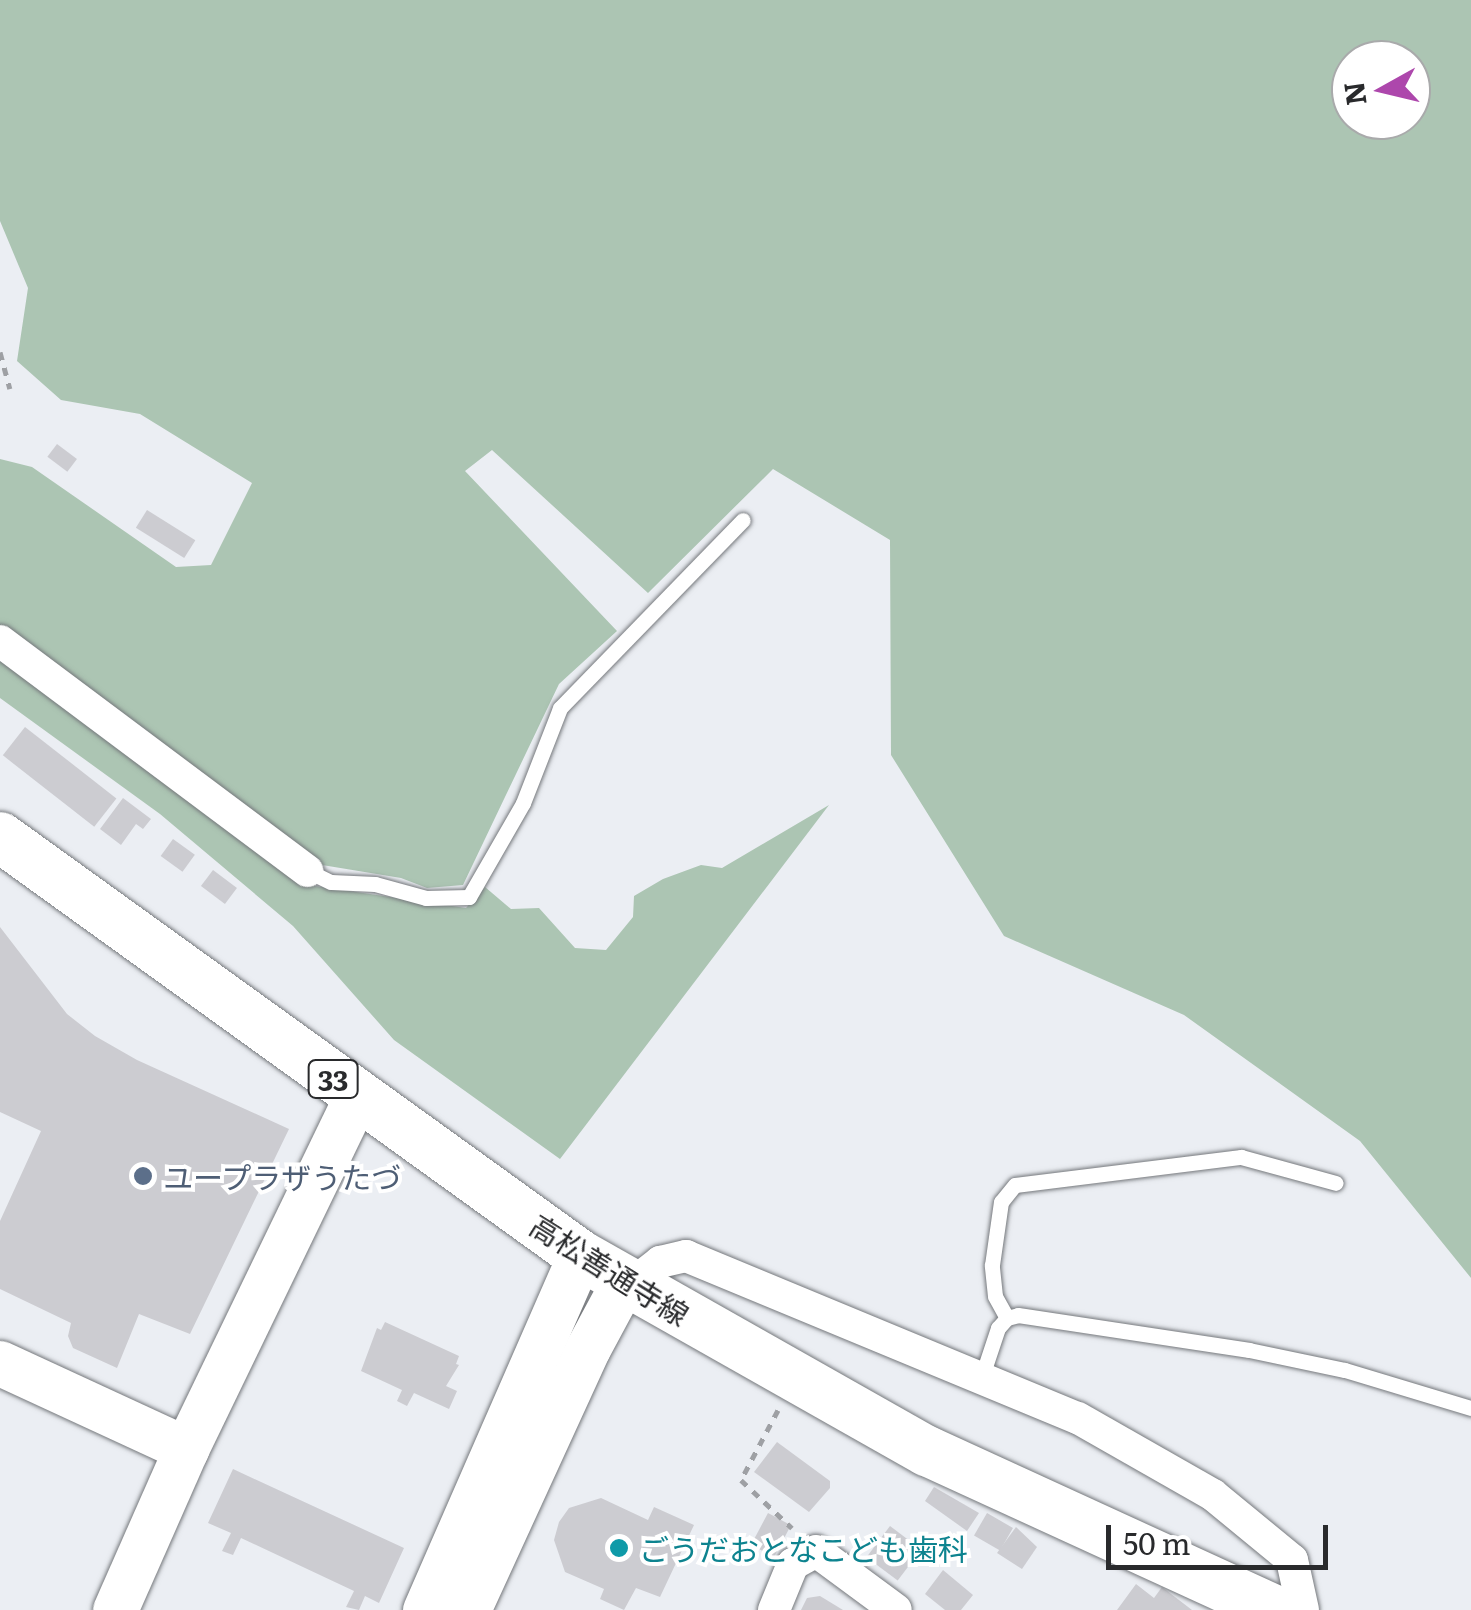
<!DOCTYPE html>
<html>
<head>
<meta charset="utf-8">
<style>
  body { margin:0 }
  #map { position:relative; width:1471px; height:1610px; overflow:hidden; background:#ebeef3; font-family:Literata,"Noto Sans JP",serif }
  div>[style] { position:absolute }
  .green>* { inset:0; background:#acc5b3 }
  .building>* { inset:0; background:#ccccd1; transform-origin:0 0 }
  .path>* { height:5px; margin-top:-2.5px; transform-origin:0; background:repeating-linear-gradient(90deg,#9ea0a4 0 8px,transparent 0 16px) }
  .roads { filter:drop-shadow(0 0 2px #75787c) drop-shadow(0 0 2px #75787c) }
  .lane>* { height:15px; margin:-7.5px; padding:0 7.5px; transform-origin:7.5px; border-radius:7.5px; background:#fff }
  .street>* { height:32px; margin:-16px; padding:0 16px; transform-origin:16px; border-radius:16px; background:#fff }
  .secondary>* { height:45px; margin:-22.5px; padding:0 22.5px; transform-origin:22.5px; border-radius:22.5px; background:#fff }
  .primary>* { height:50px; margin:-25px; padding:0 25px; transform-origin:25px; border-radius:25px; background:#fff }
  .dots>* { width:28px; height:28px; translate:-50% -50%; box-sizing:border-box; border:5px solid #fff; border-radius:50% }
  span { translate:-50% -50%; white-space:nowrap; text-align:center; line-height:1.15; -webkit-text-stroke:8px #fff; paint-order:stroke }
  .shield-label span { padding:2px 8px; background:#fff; border:2px solid; border-radius:8px; -webkit-text-stroke-width:0 }
  .shield-label { font-size:28px; color:#292a2c; font-weight:700 }
  .service-label { font-size:30px; color:#4e5e75 }
  .left { translate:0 -50%; text-align:left }
  .street-label { font-size:30px; color:#292a2c }
  .culture-label { font-size:30px; color:#0d838f }
  .north { position:absolute; left:1331px; top:40px; width:100px; height:100px; box-sizing:border-box; background:#fff; border:2px solid #a9aaab; border-radius:50%; rotate:262deg; font-size:28px; font-weight:700; line-height:40px; text-align:center; color:#292a2c }
  .north::after { content:''; display:block; margin:auto; width:35px; height:45px; background:#ad47ac; clip-path:polygon(50% 0,100% 100%,50% 72%,0 100%) }
  .scale { position:absolute; left:1106px; top:1525px; width:222px; height:45px; box-sizing:border-box; border:5px solid #292a2c; border-top:0; padding-left:12px; font-size:30px; line-height:35px; white-space:nowrap; color:#292a2c; -webkit-text-stroke:8px #fff; paint-order:stroke }
</style>
</head>
<body>
<div id="map">
  <div class="green">
    <div style="clip-path:polygon(evenodd,0 0,1471px 0,1471px 1278px,1360px 1141px,1184px 1015px,1004px 936px,891px 755px,890px 540px,773px 469px,648px 593px,492px 450px,465px 471px,617px 631px,559px 684px,463px 885px,427px 888px,401px 878px,310px 863px,0 635px,0 459px,32px 467px,176px 567px,211px 565px,252px 483px,140px 414px,61px 400px,17px 361px,28px 288px,0 221px,0 0,1351px 60px,1411px 60px,1411px 120px,1351px 120px,1351px 60px)"></div>
    <div style="clip-path:polygon(0 659px,315px 886px,466px 908px,485px 887px,511px 909px,539px 908px,575px 948px,606px 950px,633px 917px,634px 896px,663px 879px,701px 865px,722px 868px,829px 805px,560px 1159px,394px 1040px,293px 926px,160px 814px,0 698px)"></div>
  </div>
  <div class="building">
    <div style="left:57px;top:444px;width:25px;height:16px;rotate:37deg"></div>
    <div style="left:147px;top:510px;width:57px;height:21px;rotate:32deg"></div>
    <div style="left:25px;top:727px;width:116px;height:36px;rotate:38deg"></div>
    <div style="clip-path:polygon(123px 798px,151px 819px,143px 829px,136px 824px,121px 845px,100px 829px)"></div>
    <div style="left:173px;top:839px;width:27px;height:21px;rotate:36deg"></div>
    <div style="left:213px;top:870px;width:30px;height:20px;rotate:37deg"></div>
    <div style="clip-path:polygon(0 927px,67px 1014px,95px 1036px,137px 1060px,289px 1129px,190px 1334px,139px 1314px,117px 1368px,73px 1348px,68px 1336px,71px 1323px,0 1289px,0 1221px,41px 1131px,0 1112px)"></div>
    <div style="clip-path:polygon(385px 1322px,459px 1356px,456px 1364px,459px 1365px,446px 1386px,457px 1391px,449px 1409px,414px 1393px,407px 1406px,397px 1401px,402px 1390px,361px 1371px,377px 1328px,381px 1330px)"></div>
    <div style="clip-path:polygon(777px 1442px,830px 1481px,830px 1488px,809px 1512px,754px 1472px)"></div>
    <div style="clip-path:polygon(233px 1469px,404px 1548px,379px 1603px,365px 1596px,359px 1610px,346px 1607px,354px 1591px,241px 1538px,233px 1555px,222px 1551px,231px 1533px,208px 1523px)"></div>
    <div style="clip-path:polygon(934px 1487px,979px 1513px,967px 1531px,925px 1501px)"></div>
    <div style="clip-path:polygon(601px 1498px,648px 1520px,654px 1507px,694px 1525px,660px 1597px,636px 1588px,624px 1610px,600px 1599px,604px 1589px,565px 1572px,554px 1540px,559px 1522px,569px 1508px)"></div>
    <div style="left:768px;top:1513px;width:26px;height:36px;rotate:28deg"></div>
    <div style="left:987px;top:1513px;width:30px;height:26px;rotate:30deg"></div>
    <div style="left:890px;top:1526px;width:39px;height:39px;rotate:37deg"></div>
    <div style="clip-path:polygon(1016px 1527px,1037px 1547px,1022px 1569px,997px 1553px)"></div>
    <div style="clip-path:polygon(943px 1570px,973px 1595px,961px 1610px,945px 1610px,925px 1594px)"></div>
    <div style="clip-path:polygon(1136px 1584px,1154px 1598px,1162px 1587px,1192px 1610px,1117px 1610px)"></div>
    <div style="clip-path:polygon(820px 1596px,843px 1610px,801px 1610px,807px 1598px)"></div>
  </div>
  <div class="path">
    <div style="left:0;top:352px;width:38px;rotate:75deg"></div>
    <div style="left:778px;top:1410px;width:79px;rotate:117.9deg"></div>
    <div style="left:741px;top:1480px;width:70px;rotate:43.3deg"></div>
  </div>
  <div class="roads">
    <div class="lane">
      <div style="left:308px;top:871px;width:25px;rotate:26deg"></div>
      <div style="left:331px;top:882px;width:44px;rotate:2.6deg"></div>
      <div style="left:375px;top:884px;width:53px;rotate:15.4deg"></div>
      <div style="left:426px;top:898px;width:43px;rotate:-1.3deg"></div>
      <div style="left:469px;top:897px;width:108px;rotate:-60.1deg"></div>
      <div style="left:523px;top:803px;width:102px;rotate:-68.7deg"></div>
      <div style="left:560px;top:708px;width:262px;rotate:-45.8deg"></div>
      <div style="left:1007px;top:1318px;width:25px;rotate:-119deg"></div>
      <div style="left:995px;top:1296px;width:31px;rotate:-96deg"></div>
      <div style="left:992px;top:1265px;width:64px;rotate:-81.9deg"></div>
      <div style="left:1001px;top:1202px;width:22px;rotate:-51deg"></div>
      <div style="left:1015px;top:1185px;width:228px;rotate:-7.1deg"></div>
      <div style="left:1241px;top:1157px;width:98px;rotate:15.3deg"></div>
      <div style="left:982px;top:1376px;width:51px;rotate:-71.6deg"></div>
      <div style="left:998px;top:1328px;width:13px;rotate:-48deg"></div>
      <div style="left:1007px;top:1318px;width:11px;rotate:-15deg"></div>
      <div style="left:1018px;top:1315px;width:234px;rotate:8.6deg"></div>
      <div style="left:1249px;top:1350px;width:98px;rotate:11.8deg"></div>
      <div style="left:1345px;top:1370px;width:132px;rotate:16.8deg"></div>
    </div>
    <div class="street">
      <div style="left:0;top:641px;width:384px;rotate:36.8deg"></div>
      <div style="left:632px;top:1284px;width:36px;rotate:-38deg"></div>
      <div style="left:660px;top:1262px;width:27px;rotate:-13deg"></div>
      <div style="left:686px;top:1256px;width:424px;rotate:22.5deg"></div>
      <div style="left:1078px;top:1418px;width:155px;rotate:29.7deg"></div>
      <div style="left:1213px;top:1495px;width:102px;rotate:39.4deg"></div>
      <div style="left:1292px;top:1560px;width:51px;rotate:77.6deg"></div>
      <div style="left:774px;top:1610px;width:50px;rotate:-67.6deg"></div>
      <div style="left:793px;top:1564px;width:26px;rotate:-29deg"></div>
      <div style="left:816px;top:1551px;width:99px;rotate:36.4deg"></div>
    </div>
    <div class="secondary">
      <div style="left:0;top:1363px;width:205px;rotate:24.8deg"></div>
      <div style="left:115px;top:1610px;width:176px;rotate:-66.2deg"></div>
      <div style="left:186px;top:1449px;width:391px;rotate:-64.2deg"></div>
      <div style="left:425px;top:1610px;width:387px;rotate:-66.4deg"></div>
      <div style="left:468px;top:1610px;width:288px;rotate:-65.4deg"></div>
      <div style="left:588px;top:1348px;width:78px;rotate:-61.8deg"></div>
    </div>
    <div class="primary">
      <div style="left:0;top:837px;width:715px;rotate:35.78deg"></div>
      <div style="left:580px;top:1255px;width:399px;rotate:29.5deg"></div>
      <div style="left:927px;top:1451px;width:382px;rotate:24.6deg"></div>
    </div>
  </div>
  <div class="dots">
    <div style="left:143px;top:1176px;background:#5c6f8a"></div>
    <div style="left:619px;top:1548px;background:#0f9aa8"></div>
  </div>
  <div class="shield-label">
    <span style="left:333px;top:1079px">33</span>
  </div>
  <div class="service-label">
    <span class="left" style="left:163px;top:1176px">ユープラザうたづ</span>
  </div>
  <div class="street-label">
    <span style="left:610px;top:1269px;rotate:32deg">高松善通寺線</span>
  </div>
  <div class="culture-label">
    <span class="left" style="left:639px;top:1548px">ごうだおとなこども歯科</span>
  </div>
  <div class="north">N</div>
  <div class="scale">50 m</div>
</div>
</body>
</html>
